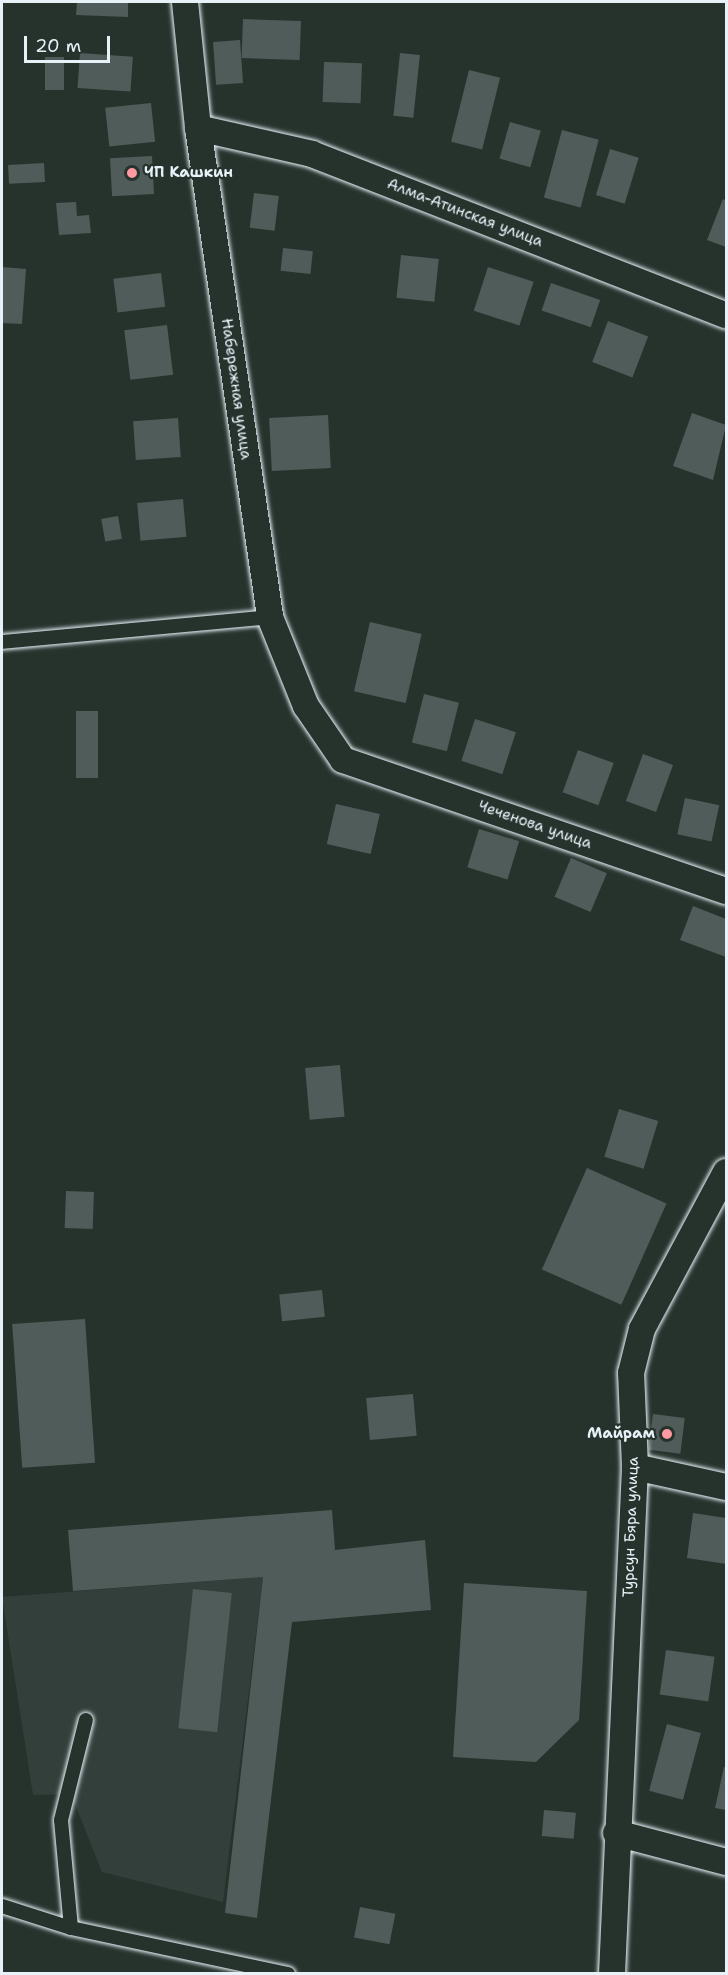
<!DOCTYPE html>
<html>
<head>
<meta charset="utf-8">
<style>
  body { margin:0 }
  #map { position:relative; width:728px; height:1975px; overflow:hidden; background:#26332d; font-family:"Shantell Sans",sans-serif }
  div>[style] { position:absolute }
  .built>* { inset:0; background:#333f3a }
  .building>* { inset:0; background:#505c59; transform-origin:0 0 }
  .roads { filter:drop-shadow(0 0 2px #e8f1f8) drop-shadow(0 0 2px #e8f1f8) }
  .lane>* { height:14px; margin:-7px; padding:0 7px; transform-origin:7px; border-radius:7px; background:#26332d }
  .street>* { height:26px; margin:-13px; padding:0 13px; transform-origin:13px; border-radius:13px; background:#26332d }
  .dots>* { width:16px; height:16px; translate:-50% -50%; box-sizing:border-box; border:3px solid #26332d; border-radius:50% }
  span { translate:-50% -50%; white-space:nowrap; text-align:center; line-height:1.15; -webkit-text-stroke:4.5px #26332d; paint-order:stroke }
  .poi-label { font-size:15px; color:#e8f1f8; font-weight:700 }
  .left { translate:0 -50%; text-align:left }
  .right { translate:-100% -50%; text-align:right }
  .street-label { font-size:15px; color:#e8f1f8 }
  .frame { position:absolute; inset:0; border:3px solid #e8f1f8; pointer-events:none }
  .scale { position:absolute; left:24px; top:36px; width:86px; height:27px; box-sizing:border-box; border:3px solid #e8f1f8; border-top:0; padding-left:8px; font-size:18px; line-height:21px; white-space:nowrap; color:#e8f1f8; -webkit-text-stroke:4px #26332d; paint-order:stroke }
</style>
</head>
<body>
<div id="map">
  <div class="built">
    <div style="clip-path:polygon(263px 1577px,223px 1902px,102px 1872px,71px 1794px,33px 1795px,2px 1597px)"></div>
  </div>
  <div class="building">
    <div style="clip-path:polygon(77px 2px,128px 2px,128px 17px,76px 15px)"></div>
    <div style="left:243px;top:19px;width:58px;height:39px;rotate:2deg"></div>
    <div style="left:240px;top:40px;width:43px;height:27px;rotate:86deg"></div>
    <div style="left:80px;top:53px;width:53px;height:35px;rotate:4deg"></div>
    <div style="left:400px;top:53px;width:20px;height:63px;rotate:6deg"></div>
    <div style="left:45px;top:57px;width:19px;height:33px"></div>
    <div style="left:324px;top:62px;width:38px;height:40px;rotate:2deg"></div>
    <div style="left:469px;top:70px;width:32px;height:74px;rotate:14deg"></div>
    <div style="left:151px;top:103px;width:39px;height:46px;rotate:84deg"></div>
    <div style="left:510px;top:122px;width:32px;height:38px;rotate:16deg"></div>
    <div style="left:562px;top:130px;width:38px;height:70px;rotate:15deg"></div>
    <div style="left:610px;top:149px;width:30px;height:48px;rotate:17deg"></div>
    <div style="left:152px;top:156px;width:38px;height:42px;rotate:87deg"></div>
    <div style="left:44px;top:163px;width:19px;height:36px;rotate:87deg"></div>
    <div style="left:254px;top:193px;width:25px;height:35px;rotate:7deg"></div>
    <div style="clip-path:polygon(723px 199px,726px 201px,726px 247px,707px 240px)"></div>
    <div style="clip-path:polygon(76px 202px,77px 216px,89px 215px,91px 233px,59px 235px,56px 203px)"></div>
    <div style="left:283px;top:248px;width:30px;height:23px;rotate:6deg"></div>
    <div style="left:401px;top:255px;width:38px;height:43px;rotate:6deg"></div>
    <div style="clip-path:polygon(2px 267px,26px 269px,22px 324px,2px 323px)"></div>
    <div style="left:488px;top:267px;width:48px;height:46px;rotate:18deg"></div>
    <div style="left:161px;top:273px;width:34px;height:48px;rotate:83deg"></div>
    <div style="left:551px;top:283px;width:52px;height:29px;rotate:19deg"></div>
    <div style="left:608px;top:321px;width:43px;height:44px;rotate:21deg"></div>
    <div style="left:167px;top:325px;width:50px;height:43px;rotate:83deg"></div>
    <div style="clip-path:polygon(692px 413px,726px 425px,713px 480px,673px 466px)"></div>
    <div style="left:328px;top:415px;width:53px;height:59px;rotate:87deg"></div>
    <div style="left:178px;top:418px;width:39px;height:45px;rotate:86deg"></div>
    <div style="left:183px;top:499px;width:38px;height:46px;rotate:85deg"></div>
    <div style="left:118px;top:516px;width:23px;height:17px;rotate:80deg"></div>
    <div style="left:370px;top:622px;width:53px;height:71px;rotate:13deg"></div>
    <div style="left:424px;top:694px;width:36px;height:50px;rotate:14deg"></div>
    <div style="left:76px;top:711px;width:22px;height:67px"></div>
    <div style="left:475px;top:719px;width:43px;height:44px;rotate:18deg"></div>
    <div style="left:578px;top:750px;width:38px;height:45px;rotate:20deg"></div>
    <div style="left:643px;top:754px;width:32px;height:50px;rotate:20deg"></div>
    <div style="left:685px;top:798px;width:35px;height:37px;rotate:12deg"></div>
    <div style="left:336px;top:804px;width:45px;height:41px;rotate:13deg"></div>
    <div style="left:479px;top:829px;width:42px;height:40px;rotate:17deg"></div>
    <div style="left:571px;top:858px;width:39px;height:42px;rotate:23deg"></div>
    <div style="clip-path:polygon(693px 906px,726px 919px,726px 957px,680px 940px)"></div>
    <div style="left:340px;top:1065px;width:52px;height:35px;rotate:85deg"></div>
    <div style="left:619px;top:1109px;width:41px;height:50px;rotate:17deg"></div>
    <div style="left:587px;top:1168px;width:87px;height:111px;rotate:24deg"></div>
    <div style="left:66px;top:1191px;width:28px;height:37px;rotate:2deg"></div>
    <div style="left:322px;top:1290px;width:27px;height:43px;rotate:84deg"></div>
    <div style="left:85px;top:1319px;width:144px;height:73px;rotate:86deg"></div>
    <div style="left:413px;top:1394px;width:42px;height:47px;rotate:85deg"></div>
    <div style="left:653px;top:1414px;width:32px;height:36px;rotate:7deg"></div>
    <div style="clip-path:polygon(332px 1510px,335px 1550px,425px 1540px,431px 1610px,292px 1622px,257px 1918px,225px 1913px,263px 1577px,73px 1591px,68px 1530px)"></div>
    <div style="clip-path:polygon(693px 1513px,726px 1518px,726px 1564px,687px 1558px)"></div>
    <div style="clip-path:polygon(464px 1583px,587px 1591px,579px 1720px,536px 1762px,453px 1757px)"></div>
    <div style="left:193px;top:1589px;width:39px;height:140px;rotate:6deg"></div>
    <div style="left:666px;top:1650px;width:49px;height:45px;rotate:8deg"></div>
    <div style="left:667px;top:1724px;width:35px;height:69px;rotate:15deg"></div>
    <div style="clip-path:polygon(724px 1767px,726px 1767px,726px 1810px,715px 1808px)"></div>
    <div style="left:544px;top:1810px;width:32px;height:26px;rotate:5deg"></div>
    <div style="left:360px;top:1907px;width:36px;height:31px;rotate:11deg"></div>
  </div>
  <div class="roads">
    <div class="lane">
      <div style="left:2px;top:642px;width:269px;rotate:-5.3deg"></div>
      <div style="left:2px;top:1906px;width:72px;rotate:17.7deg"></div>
      <div style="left:71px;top:1928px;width:222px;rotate:12deg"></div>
      <div style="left:71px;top:1928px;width:108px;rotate:-95.3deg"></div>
      <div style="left:61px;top:1820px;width:103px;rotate:-76deg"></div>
    </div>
    <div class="street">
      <div style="left:185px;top:2px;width:127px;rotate:84.1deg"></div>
      <div style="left:198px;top:128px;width:494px;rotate:81.6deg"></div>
      <div style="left:270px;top:617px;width:96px;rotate:68deg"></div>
      <div style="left:306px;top:706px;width:65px;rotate:55.6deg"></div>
      <div style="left:343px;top:760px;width:405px;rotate:18.9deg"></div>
      <div style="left:198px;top:128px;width:117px;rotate:12.8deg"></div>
      <div style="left:312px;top:154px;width:444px;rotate:21.3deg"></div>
      <div style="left:635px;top:1467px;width:93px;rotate:12.4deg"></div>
      <div style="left:616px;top:1833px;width:114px;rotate:14.8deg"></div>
      <div style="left:612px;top:1974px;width:508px;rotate:-87.4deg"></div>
      <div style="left:635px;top:1467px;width:94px;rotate:-92.4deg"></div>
      <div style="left:631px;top:1373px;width:45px;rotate:-76deg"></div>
      <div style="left:642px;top:1329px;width:178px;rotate:-61.9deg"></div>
    </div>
  </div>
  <div class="dots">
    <div style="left:132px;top:173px;background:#ff9aa2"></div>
    <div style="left:667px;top:1434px;background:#ff9aa2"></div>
  </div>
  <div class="poi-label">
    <span class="left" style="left:144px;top:173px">ЧП Кашкин</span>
    <span class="right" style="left:655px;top:1434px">Майрам</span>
  </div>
  <div class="street-label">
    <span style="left:465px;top:213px;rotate:21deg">Алма-Атинская улица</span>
    <span style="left:236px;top:389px;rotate:82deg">Набережная улица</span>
    <span style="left:535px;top:825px;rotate:19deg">Чеченова улица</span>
    <span style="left:631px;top:1527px;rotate:-88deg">Турсун Бяра улица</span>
  </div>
  <div class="frame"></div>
  <div class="scale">20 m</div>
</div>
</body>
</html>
